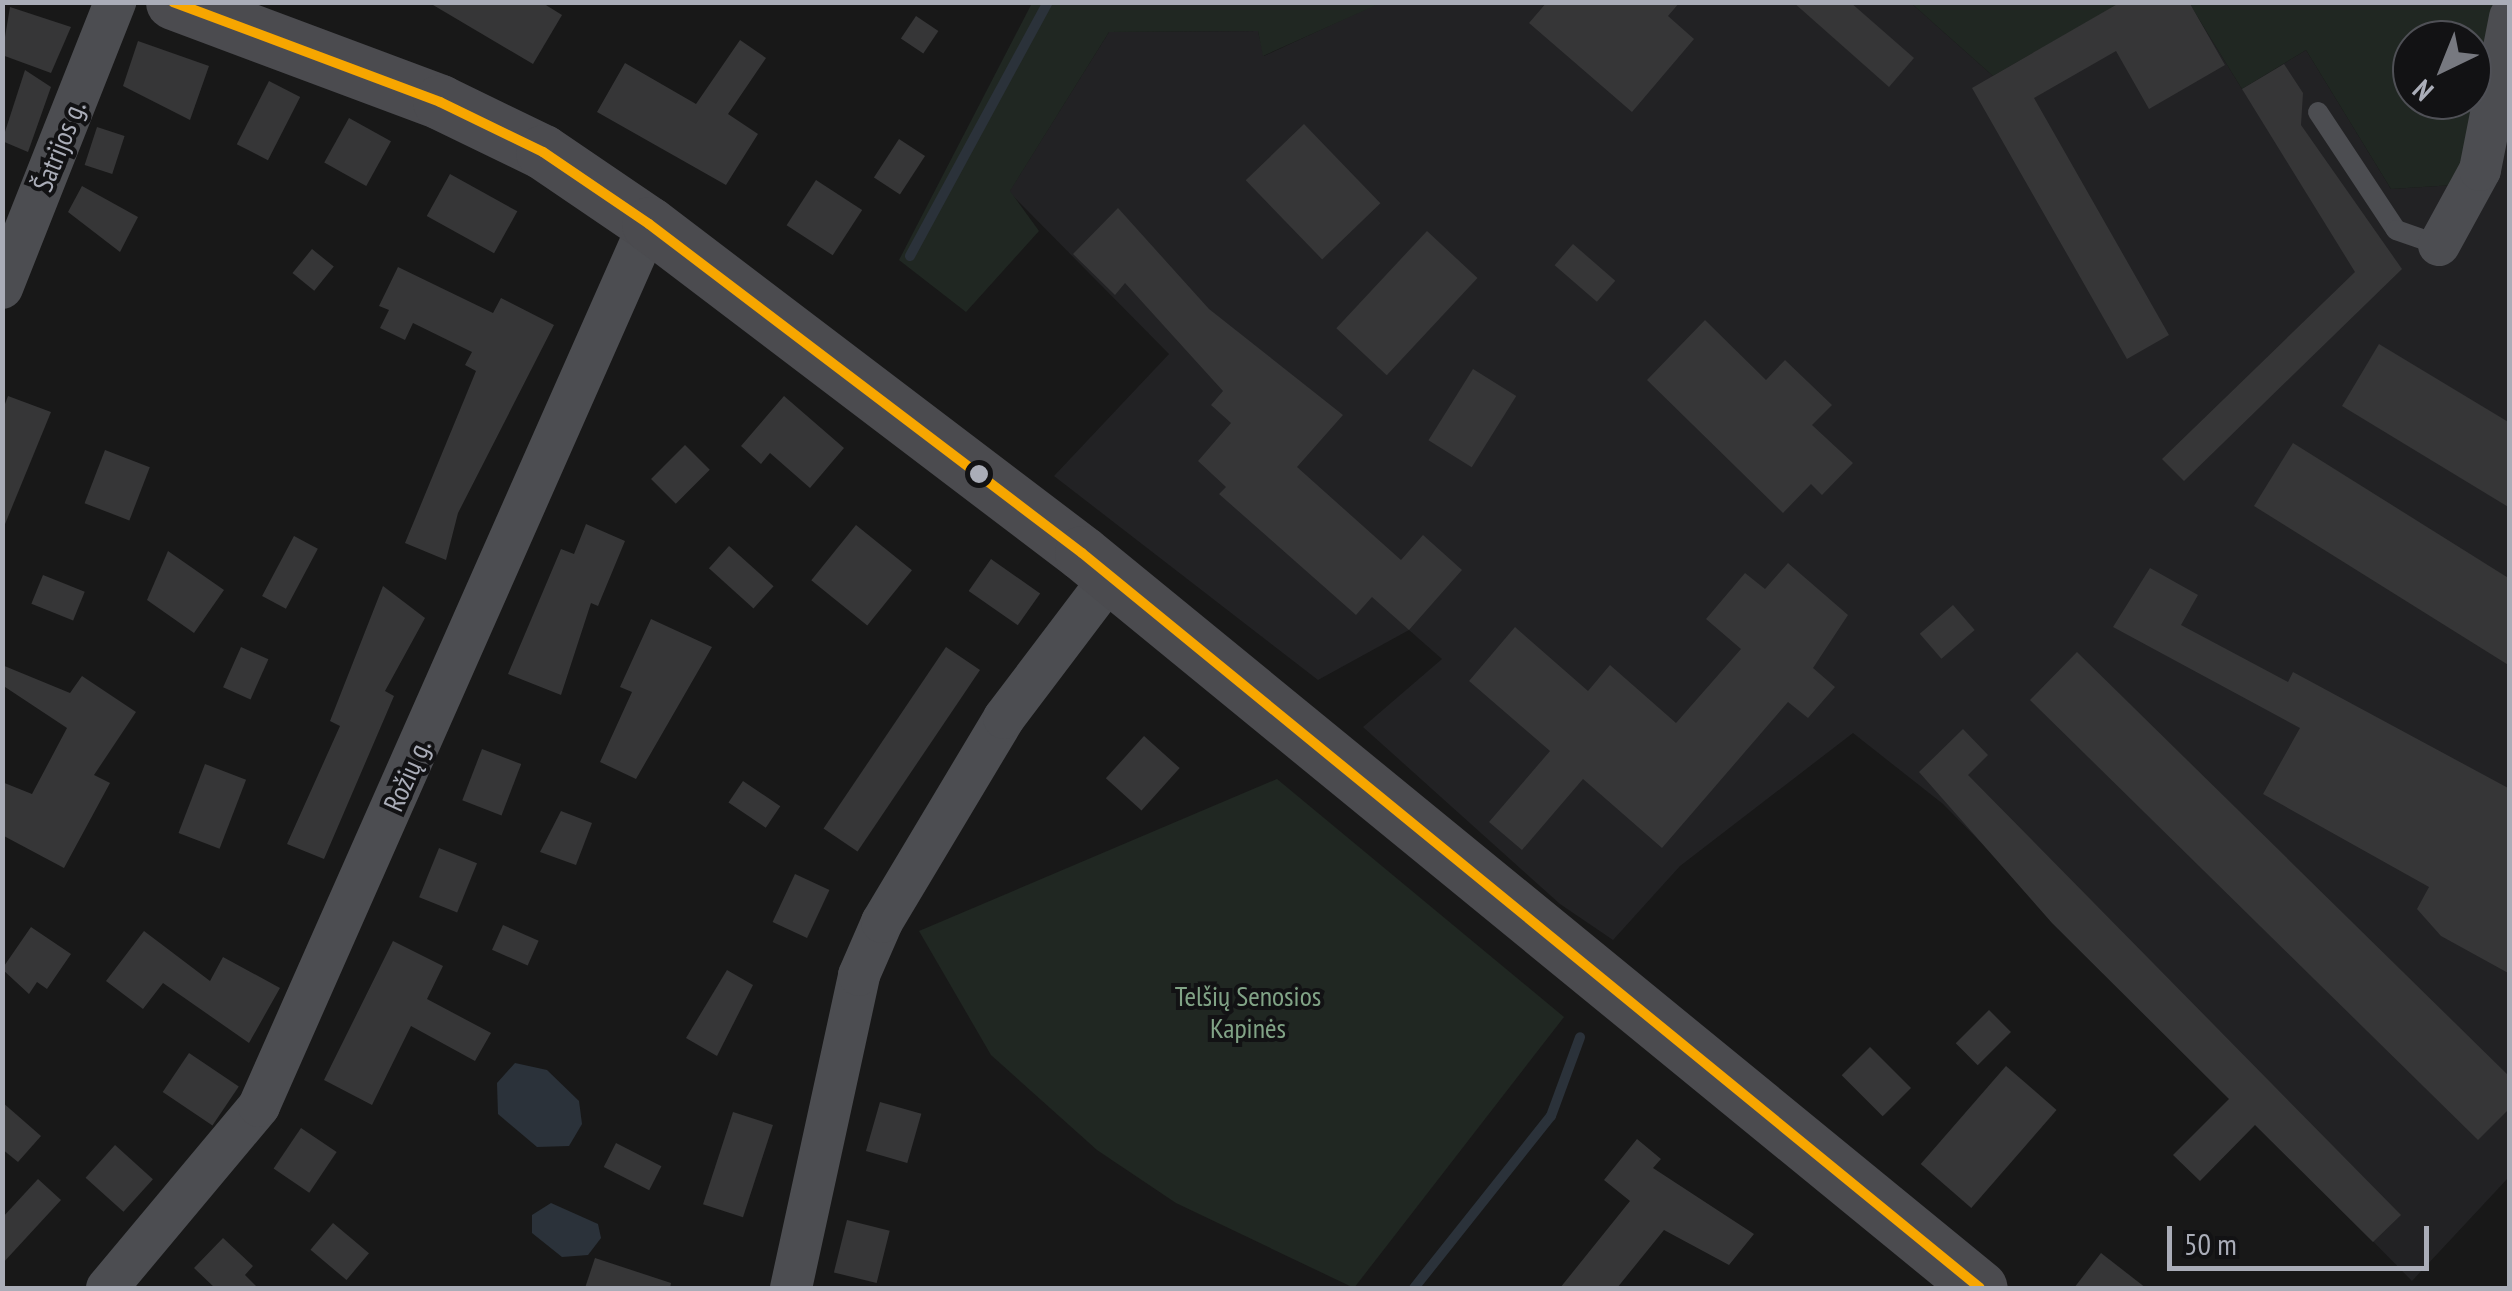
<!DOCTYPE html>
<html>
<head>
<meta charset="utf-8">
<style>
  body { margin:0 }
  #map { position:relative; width:2512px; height:1291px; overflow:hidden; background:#181818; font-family:"PT Sans Narrow",sans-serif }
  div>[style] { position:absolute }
  .built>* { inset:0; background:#222224 }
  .green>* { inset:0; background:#202722 }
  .water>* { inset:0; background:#2b323a }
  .stream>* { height:10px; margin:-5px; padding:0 5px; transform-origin:5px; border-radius:5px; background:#2b323a }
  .building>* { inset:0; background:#363637; transform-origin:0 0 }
  .service>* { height:20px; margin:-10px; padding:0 10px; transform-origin:10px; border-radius:10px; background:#4c4d51 }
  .minor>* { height:42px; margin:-21px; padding:0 21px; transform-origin:21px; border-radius:21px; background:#4c4d51 }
  .secondary>* { height:55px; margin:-27.5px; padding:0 27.5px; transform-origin:27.5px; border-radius:27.5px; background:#4b4b4f }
  .bus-1>* { height:10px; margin:-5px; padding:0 5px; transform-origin:5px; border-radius:5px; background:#f7a600 }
  .dots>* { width:28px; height:28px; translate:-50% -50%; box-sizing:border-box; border:5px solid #121214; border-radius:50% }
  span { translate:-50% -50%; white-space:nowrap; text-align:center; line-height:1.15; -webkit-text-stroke:8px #121214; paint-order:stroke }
  .street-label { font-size:28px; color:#aaadb8 }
  .park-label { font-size:28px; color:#81a386 }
  .frame { position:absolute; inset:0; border:5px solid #aaadb8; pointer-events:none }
  .north { position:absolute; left:2392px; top:20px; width:100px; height:100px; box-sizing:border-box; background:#121214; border:2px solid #4f5056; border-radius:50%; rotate:223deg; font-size:28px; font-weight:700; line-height:40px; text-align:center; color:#aaadb8 }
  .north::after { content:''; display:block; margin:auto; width:35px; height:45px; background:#777980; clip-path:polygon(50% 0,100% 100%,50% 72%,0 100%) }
  .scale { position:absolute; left:2167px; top:1226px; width:262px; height:45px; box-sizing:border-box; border:5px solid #aaadb8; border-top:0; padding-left:12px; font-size:30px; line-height:35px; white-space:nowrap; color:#aaadb8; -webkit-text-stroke:8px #121214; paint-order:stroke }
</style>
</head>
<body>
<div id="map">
  <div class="built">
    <div style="clip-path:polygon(1381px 2px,1911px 3px,1993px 76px,2121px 3px,2189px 3px,2242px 89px,2306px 50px,2391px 189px,2453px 185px,2509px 3px,2509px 1177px,2412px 1281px,1943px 804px,1853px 733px,1680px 866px,1613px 940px,1560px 904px,1363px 727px,1442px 659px,1409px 630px,1318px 680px,1054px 476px,1169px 354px,1009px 192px,1109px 32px,1258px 31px,1264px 56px)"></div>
  </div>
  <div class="green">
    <div style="clip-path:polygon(1032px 3px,1032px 2px,1381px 3px,1263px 56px,1258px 31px,1109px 32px,1010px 191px,1039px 231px,966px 312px,899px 260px)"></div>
    <div style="clip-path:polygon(1911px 3px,2121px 3px,1993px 76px)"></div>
    <div style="clip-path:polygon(evenodd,2189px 3px,2496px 3px,2480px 114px,2454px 185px,2391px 189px,2306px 50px,2242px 89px,2189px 3px,2412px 40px,2472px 40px,2472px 100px,2412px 100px,2412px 40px)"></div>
    <div style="clip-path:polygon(1277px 779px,1564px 1017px,1354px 1288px,1176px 1203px,1097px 1150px,991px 1055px,919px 931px)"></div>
  </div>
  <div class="water">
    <div style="clip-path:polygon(515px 1063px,547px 1070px,579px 1101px,582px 1124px,569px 1146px,537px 1147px,498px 1114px,497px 1083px)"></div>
    <div style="clip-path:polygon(551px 1203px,598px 1224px,601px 1238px,588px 1255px,562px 1257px,532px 1233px,532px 1215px)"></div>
  </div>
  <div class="stream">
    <div style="left:910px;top:256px;width:289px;rotate:-61.5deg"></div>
    <div style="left:1414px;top:1288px;width:220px;rotate:-51.5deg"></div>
    <div style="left:1551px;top:1116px;width:84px;rotate:-69.8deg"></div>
  </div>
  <div class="building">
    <div style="clip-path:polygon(428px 2px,541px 2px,562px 15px,533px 64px)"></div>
    <div style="clip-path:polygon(1547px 2px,1680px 2px,1668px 16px,1694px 39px,1632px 112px,1529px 23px)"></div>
    <div style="clip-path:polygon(1793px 2px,1850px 2px,1914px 58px,1889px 87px)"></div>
    <div style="clip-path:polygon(2121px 2px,2189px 2px,2225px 65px,2149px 109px,2116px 51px,2034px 98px,2169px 335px,2127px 359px,1972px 88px)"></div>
    <div style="clip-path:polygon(10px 7px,71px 27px,51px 73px,2px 55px)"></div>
    <div style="left:916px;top:16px;width:27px;height:27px;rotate:34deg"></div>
    <div style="clip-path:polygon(740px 40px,766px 58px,728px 114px,758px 134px,726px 185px,597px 112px,625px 63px,696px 104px)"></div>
    <div style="clip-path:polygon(138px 41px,209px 66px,190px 120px,123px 86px)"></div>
    <div style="clip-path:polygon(2284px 64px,2303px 93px,2301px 125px,2402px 269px,2184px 481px,2162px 459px,2355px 272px,2242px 89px)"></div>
    <div style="clip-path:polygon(25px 70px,51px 87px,28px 152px,2px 141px)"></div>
    <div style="left:269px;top:81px;width:35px;height:71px;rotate:27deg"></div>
    <div style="left:349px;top:118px;width:48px;height:51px;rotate:29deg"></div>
    <div style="left:1304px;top:124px;width:110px;height:81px;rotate:46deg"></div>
    <div style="left:97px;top:127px;width:29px;height:40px;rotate:18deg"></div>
    <div style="left:899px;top:139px;width:31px;height:46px;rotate:33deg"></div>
    <div style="left:450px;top:174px;width:77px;height:48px;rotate:29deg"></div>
    <div style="left:816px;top:180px;width:55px;height:54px;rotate:33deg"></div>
    <div style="clip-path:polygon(82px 186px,138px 217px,120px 252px,68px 212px)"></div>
    <div style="clip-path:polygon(1118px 208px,1209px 309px,1343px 415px,1297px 467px,1401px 560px,1423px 535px,1462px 570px,1409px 630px,1372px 597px,1356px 615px,1219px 494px,1226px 487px,1198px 461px,1231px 423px,1211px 405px,1223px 391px,1125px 283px,1115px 295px,1073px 254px)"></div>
    <div style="left:1427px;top:231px;width:69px;height:133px;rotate:43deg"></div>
    <div style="left:1573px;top:244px;width:56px;height:28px;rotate:41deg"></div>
    <div style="left:312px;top:249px;width:28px;height:31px;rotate:39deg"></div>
    <div style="clip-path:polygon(398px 267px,493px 313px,501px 298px,554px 325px,458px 513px,446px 560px,405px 543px,476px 371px,465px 365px,472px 352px,413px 323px,405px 340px,380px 328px,389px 310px,379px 306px)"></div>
    <div style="clip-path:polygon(1705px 320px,1766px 380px,1785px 360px,1832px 405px,1812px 425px,1853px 463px,1822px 495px,1811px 484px,1783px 513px,1647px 380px)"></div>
    <div style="clip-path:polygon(2379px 344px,2510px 423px,2510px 508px,2342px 406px)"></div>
    <div style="left:1473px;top:369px;width:51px;height:84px;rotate:32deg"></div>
    <div style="clip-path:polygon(8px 396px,51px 412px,3px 529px,2px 412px)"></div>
    <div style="clip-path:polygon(784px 396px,844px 448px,810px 488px,770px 453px,761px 464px,741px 446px)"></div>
    <div style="clip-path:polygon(2293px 443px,2510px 579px,2510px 666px,2254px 506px)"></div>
    <div style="left:685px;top:445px;width:35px;height:48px;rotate:45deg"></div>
    <div style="left:105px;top:450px;width:48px;height:57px;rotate:21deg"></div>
    <div style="clip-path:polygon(586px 524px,625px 541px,598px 606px,591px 603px,561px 695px,508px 674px,561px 549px,574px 554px)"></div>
    <div style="left:856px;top:525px;width:72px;height:71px;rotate:39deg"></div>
    <div style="left:294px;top:536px;width:27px;height:68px;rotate:28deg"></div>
    <div style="left:729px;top:546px;width:60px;height:30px;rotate:42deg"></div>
    <div style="clip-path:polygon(168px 551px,224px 590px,194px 633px,147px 600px)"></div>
    <div style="left:991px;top:559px;width:60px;height:39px;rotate:35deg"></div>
    <div style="clip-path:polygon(1788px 563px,1848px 615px,1813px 668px,1835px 687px,1808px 718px,1788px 702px,1662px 848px,1583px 779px,1522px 850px,1489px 822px,1550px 751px,1469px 681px,1515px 627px,1588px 691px,1610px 665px,1676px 723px,1741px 649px,1706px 619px,1745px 573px,1765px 589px)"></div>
    <div style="clip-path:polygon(2150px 568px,2198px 595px,2181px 625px,2288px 682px,2293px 672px,2510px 789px,2510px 974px,2441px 936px,2417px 909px,2429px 887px,2263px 794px,2300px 728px,2113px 627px)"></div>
    <div style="left:43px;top:575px;width:45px;height:31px;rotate:22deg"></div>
    <div style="clip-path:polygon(383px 586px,425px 618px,385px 691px,394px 696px,324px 859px,287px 844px,340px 726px,330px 721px)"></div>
    <div style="left:1953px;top:605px;width:33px;height:44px;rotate:49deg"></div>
    <div style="clip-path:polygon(651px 619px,712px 647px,636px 779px,600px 762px,632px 692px,620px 687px)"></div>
    <div style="left:241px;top:647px;width:30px;height:44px;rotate:24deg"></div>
    <div style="left:946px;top:647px;width:41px;height:219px;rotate:34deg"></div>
    <div style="clip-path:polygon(2077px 652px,2510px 1077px,2510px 1108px,2478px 1140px,2030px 700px)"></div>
    <div style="clip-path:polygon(2px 665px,70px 693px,82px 676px,136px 712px,94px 775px,110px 783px,64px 868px,2px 835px,2px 782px,32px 794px,67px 728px,2px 685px)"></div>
    <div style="clip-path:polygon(1963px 729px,1988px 755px,1968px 775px,2401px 1215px,2373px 1242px,2255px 1125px,2200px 1181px,2173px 1155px,2229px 1099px,2052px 923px,1919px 772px)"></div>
    <div style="left:1144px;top:736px;width:48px;height:57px;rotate:42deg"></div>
    <div style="left:482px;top:749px;width:42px;height:55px;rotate:21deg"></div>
    <div style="left:205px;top:764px;width:44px;height:74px;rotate:21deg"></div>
    <div style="left:743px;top:781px;width:45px;height:26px;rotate:34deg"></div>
    <div style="clip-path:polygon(561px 811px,592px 823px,576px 865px,540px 852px)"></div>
    <div style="left:439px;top:848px;width:41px;height:53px;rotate:22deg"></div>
    <div style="left:795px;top:874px;width:38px;height:53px;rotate:25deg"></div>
    <div style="left:503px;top:925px;width:39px;height:27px;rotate:24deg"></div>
    <div style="clip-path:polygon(31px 927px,71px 954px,47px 989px,37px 982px,29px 994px,2px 969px)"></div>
    <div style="clip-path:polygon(144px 931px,210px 981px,223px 957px,280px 988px,249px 1043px,163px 983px,143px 1009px,106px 981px)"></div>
    <div style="clip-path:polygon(393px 941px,443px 966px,427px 999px,491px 1033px,475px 1061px,411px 1026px,372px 1105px,324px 1080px)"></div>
    <div style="clip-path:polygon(727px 970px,753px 985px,717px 1056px,686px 1038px)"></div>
    <div style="left:1989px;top:1010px;width:31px;height:47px;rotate:45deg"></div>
    <div style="left:1870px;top:1047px;width:58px;height:40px;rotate:45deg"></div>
    <div style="left:189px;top:1053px;width:60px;height:47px;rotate:34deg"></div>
    <div style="left:2006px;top:1066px;width:67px;height:130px;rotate:41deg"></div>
    <div style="clip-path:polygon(2px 1102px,41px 1136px,18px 1162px,2px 1149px)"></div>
    <div style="left:880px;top:1102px;width:43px;height:51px;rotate:16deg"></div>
    <div style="left:733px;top:1112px;width:42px;height:97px;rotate:18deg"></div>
    <div style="left:301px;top:1128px;width:43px;height:49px;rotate:34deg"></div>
    <div style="clip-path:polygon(1637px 1139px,1661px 1159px,1653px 1168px,1754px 1234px,1729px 1265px,1664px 1230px,1617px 1288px,1560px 1288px,1630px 1201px,1604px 1180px)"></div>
    <div style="left:616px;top:1143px;width:51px;height:27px;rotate:27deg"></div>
    <div style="left:115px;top:1145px;width:51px;height:44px;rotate:42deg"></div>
    <div style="clip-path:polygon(38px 1179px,61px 1200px,2px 1264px,2px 1218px)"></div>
    <div style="left:847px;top:1220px;width:44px;height:54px;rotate:14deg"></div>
    <div style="left:333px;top:1223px;width:47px;height:35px;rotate:40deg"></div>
    <div style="clip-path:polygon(223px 1238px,253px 1266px,245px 1275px,258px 1288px,215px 1288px,194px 1268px)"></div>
    <div style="clip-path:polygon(2101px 1253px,2146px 1288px,2074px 1288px)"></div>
    <div style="clip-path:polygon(595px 1258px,671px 1283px,670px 1288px,585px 1288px)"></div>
  </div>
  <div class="service">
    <div style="left:2318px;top:112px;width:141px;rotate:56.5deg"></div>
    <div style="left:2396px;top:230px;width:46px;rotate:19.2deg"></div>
  </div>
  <div class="minor">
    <div style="left:2439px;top:245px;width:85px;rotate:-61.3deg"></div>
    <div style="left:2480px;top:170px;width:156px;rotate:-78.9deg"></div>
    <div style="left:2px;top:288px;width:308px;rotate:-68.4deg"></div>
    <div style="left:107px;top:1288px;width:237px;rotate:-50.1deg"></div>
    <div style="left:259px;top:1106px;width:964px;rotate:-66.15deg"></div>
    <div style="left:791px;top:1288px;width:320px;rotate:-77.7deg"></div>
    <div style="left:859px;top:975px;width:58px;rotate:-66.5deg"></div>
    <div style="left:882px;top:922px;width:238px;rotate:-59.1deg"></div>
    <div style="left:1004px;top:718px;width:176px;rotate:-52.9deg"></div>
  </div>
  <div class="secondary">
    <div style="left:173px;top:2px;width:285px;rotate:20.5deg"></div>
    <div style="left:440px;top:102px;width:114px;rotate:25.9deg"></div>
    <div style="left:543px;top:152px;width:128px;rotate:34.2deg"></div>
    <div style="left:649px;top:224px;width:544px;rotate:37.23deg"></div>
    <div style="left:1082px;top:553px;width:1160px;rotate:39.3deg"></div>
  </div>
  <div class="bus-1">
    <div style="left:173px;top:2px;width:285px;rotate:20.5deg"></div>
    <div style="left:440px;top:102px;width:114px;rotate:25.9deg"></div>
    <div style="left:543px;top:152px;width:128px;rotate:34.2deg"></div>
    <div style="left:649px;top:224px;width:544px;rotate:37.23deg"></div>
    <div style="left:1082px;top:553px;width:1160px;rotate:39.3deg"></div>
  </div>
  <div class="dots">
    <div style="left:979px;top:474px;background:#aaadb8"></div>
  </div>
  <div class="street-label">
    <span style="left:59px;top:146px;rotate:-68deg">Šatrijos g.</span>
    <span style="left:407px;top:775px;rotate:-66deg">Rožių g.</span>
  </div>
  <div class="park-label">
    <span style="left:1248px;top:1012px">Telšių Senosios<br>Kapinės</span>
  </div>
  <div class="frame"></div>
  <div class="north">N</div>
  <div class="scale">50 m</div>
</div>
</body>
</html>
